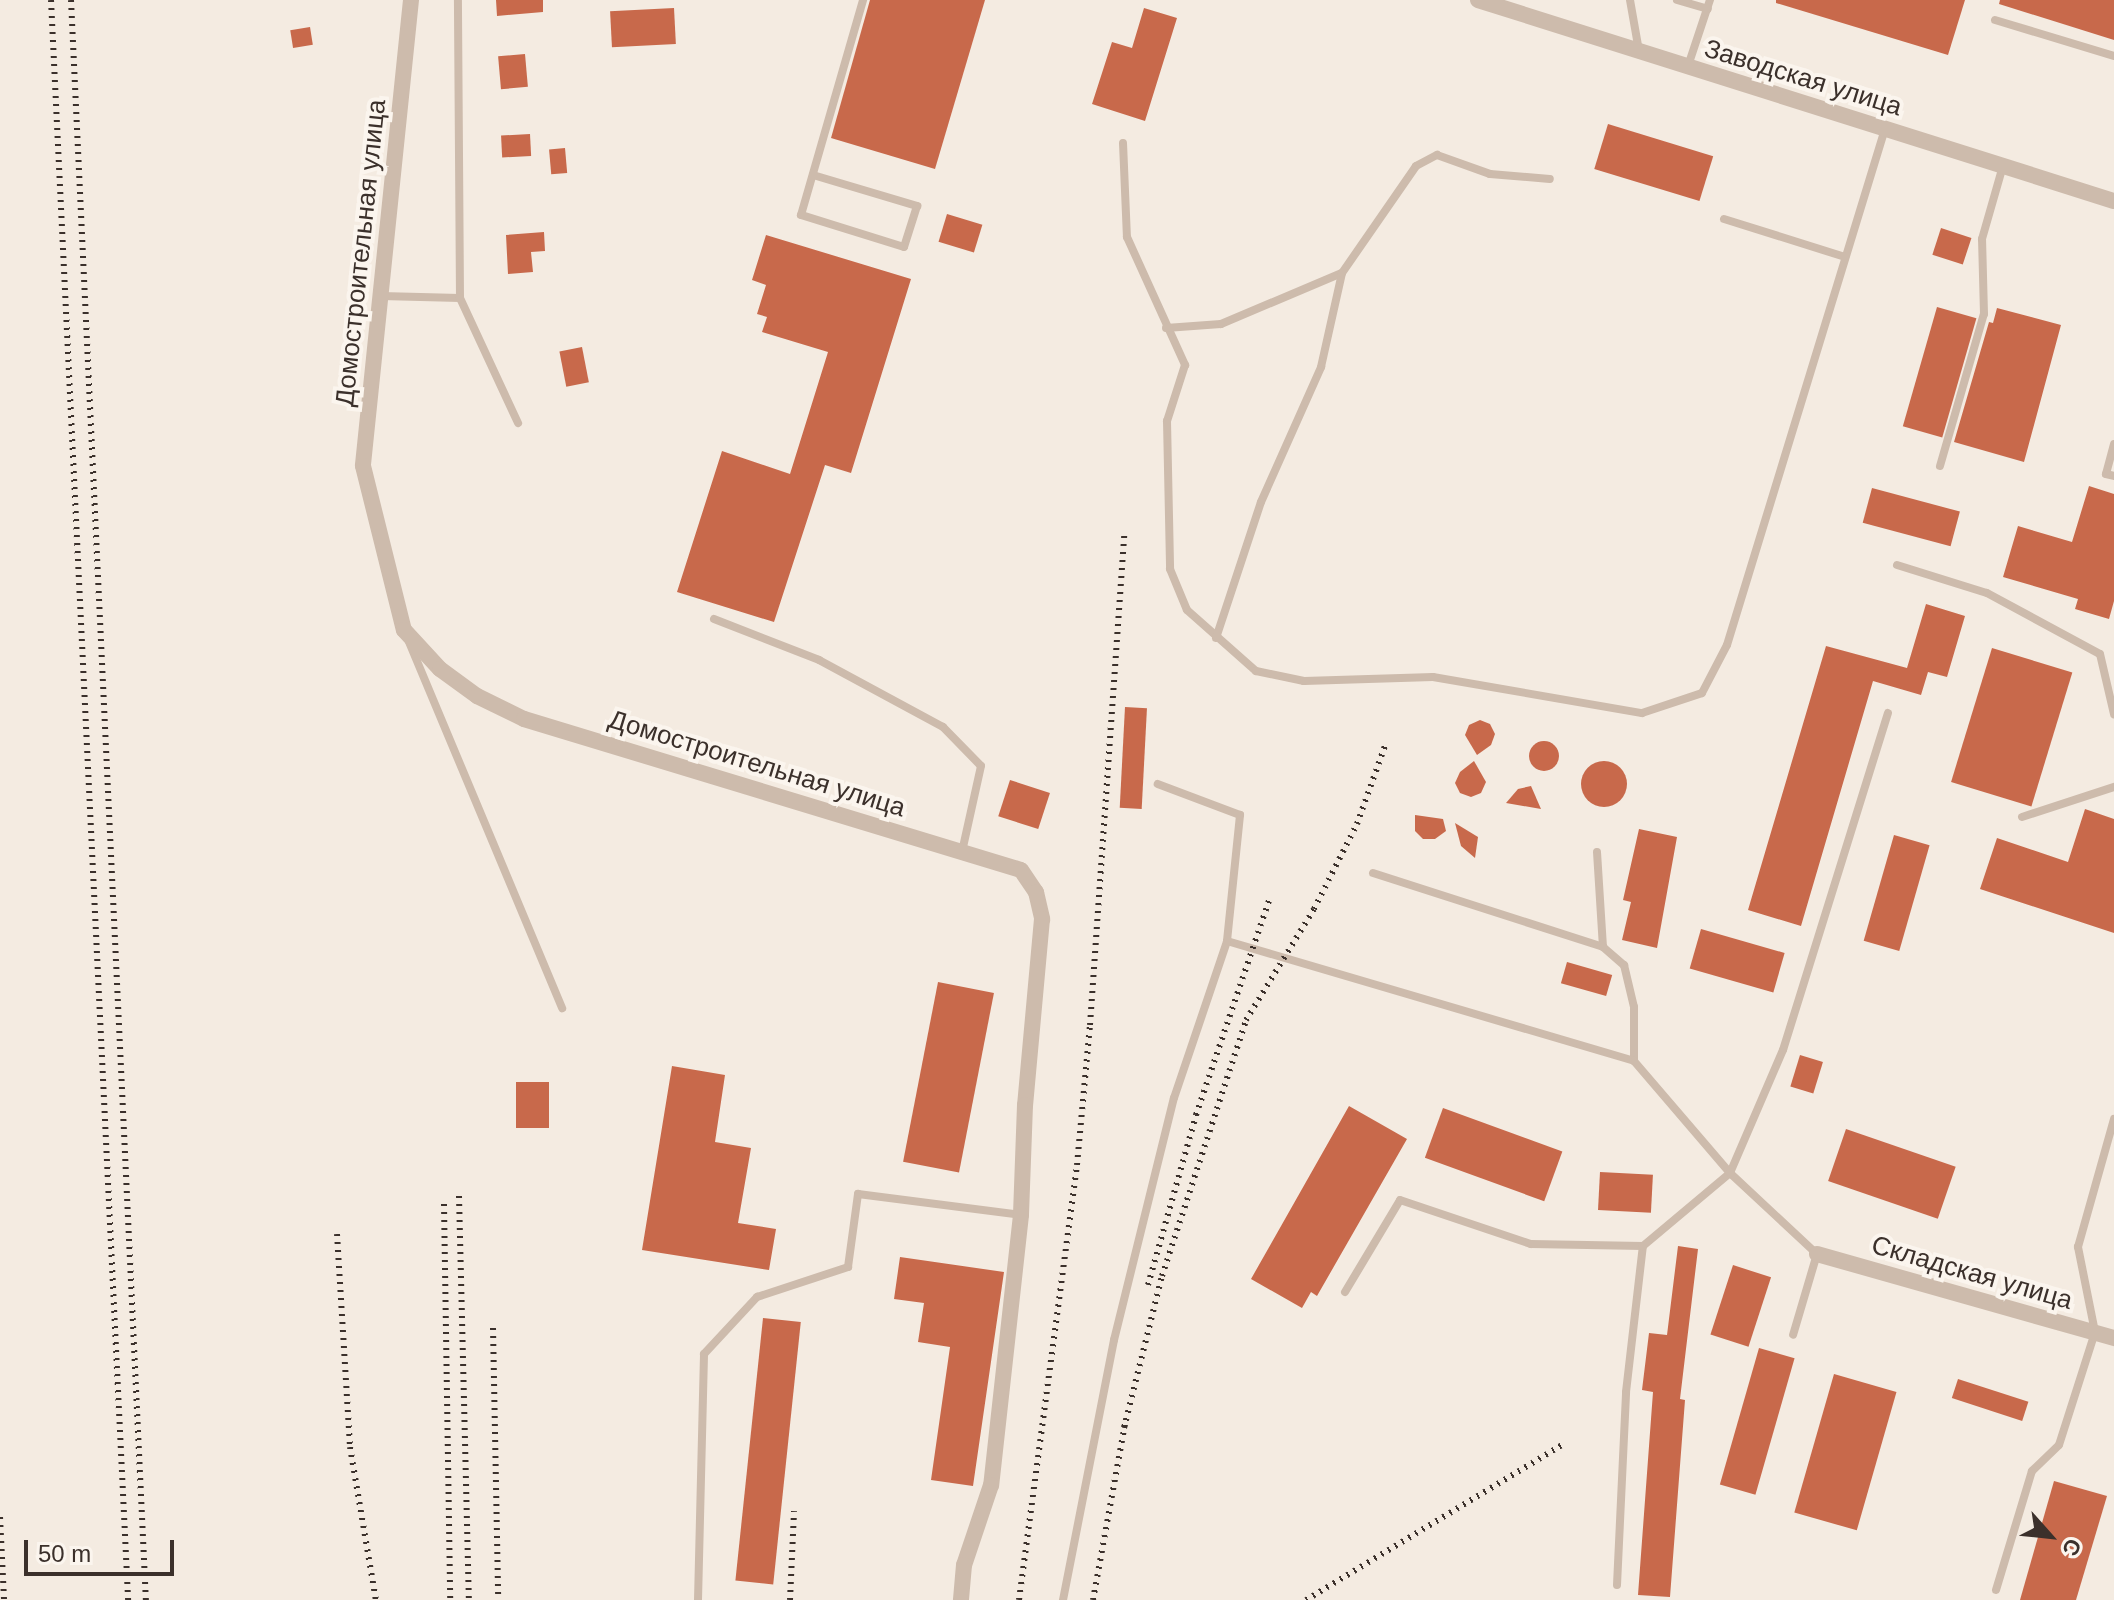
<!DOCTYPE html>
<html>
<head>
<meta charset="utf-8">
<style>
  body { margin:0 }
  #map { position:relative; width:2114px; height:1600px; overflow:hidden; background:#f4ebe1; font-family:Arial,sans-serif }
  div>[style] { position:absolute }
  .building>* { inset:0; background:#c8694b; transform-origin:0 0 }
  .round { border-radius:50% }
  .service>* { height:8px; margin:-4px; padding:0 4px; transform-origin:4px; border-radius:4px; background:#cdbbac }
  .minor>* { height:16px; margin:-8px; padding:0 8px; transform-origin:8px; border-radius:8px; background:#cdbbac }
  .rail>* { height:6px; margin-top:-3px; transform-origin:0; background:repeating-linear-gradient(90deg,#3b302b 0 2px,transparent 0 8px) }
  span { translate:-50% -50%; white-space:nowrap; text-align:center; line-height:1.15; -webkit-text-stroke:8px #fbf5ee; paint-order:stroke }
  .street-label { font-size:26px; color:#3b302b }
  .north { position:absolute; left:2010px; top:1496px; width:80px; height:80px; -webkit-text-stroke:6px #fbf5ee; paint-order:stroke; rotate:117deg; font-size:22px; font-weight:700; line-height:32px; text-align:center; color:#3b302b }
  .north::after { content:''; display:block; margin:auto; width:28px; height:36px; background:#3b302b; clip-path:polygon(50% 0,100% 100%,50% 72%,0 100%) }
  .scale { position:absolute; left:24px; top:1540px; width:150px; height:36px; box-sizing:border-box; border:4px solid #3b302b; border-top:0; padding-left:10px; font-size:24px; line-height:28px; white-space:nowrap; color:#3b302b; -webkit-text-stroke:6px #fbf5ee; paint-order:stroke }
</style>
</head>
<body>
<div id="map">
  <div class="building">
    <div style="clip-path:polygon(496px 0,543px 0,543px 12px,497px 16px)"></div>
    <div style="clip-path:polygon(870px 0,985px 0,935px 169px,831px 138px)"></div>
    <div style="clip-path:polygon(1776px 0,1965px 0,1948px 55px,1776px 3px)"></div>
    <div style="clip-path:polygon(2000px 0,2114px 0,2114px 40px,1999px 4px)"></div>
    <div style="left:674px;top:8px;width:36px;height:64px;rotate:87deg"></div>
    <div style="clip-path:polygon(1144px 8px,1177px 18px,1145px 121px,1092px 104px,1112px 42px,1132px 48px)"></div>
    <div style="left:310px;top:27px;width:18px;height:20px;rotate:81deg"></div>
    <div style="left:525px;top:54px;width:33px;height:27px;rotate:85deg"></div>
    <div style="left:1608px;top:124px;width:110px;height:47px;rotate:17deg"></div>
    <div style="left:530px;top:134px;width:22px;height:29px;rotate:87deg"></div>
    <div style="left:565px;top:148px;width:25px;height:16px;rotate:85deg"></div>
    <div style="left:947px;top:214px;width:37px;height:29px;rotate:17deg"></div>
    <div style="left:1941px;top:228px;width:32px;height:28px;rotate:18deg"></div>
    <div style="clip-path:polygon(544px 232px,545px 251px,531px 252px,533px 272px,508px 274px,506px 235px)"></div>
    <div style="clip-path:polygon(766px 235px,911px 279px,851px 473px,825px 465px,774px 622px,677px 592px,722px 451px,790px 474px,828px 352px,762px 332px,767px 317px,757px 314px,766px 285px,752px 280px)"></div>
    <div style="left:1937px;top:307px;width:41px;height:124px;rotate:16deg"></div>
    <div style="clip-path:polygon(1997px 308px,2061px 325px,2024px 462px,1954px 442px,1989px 322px,1993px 323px)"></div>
    <div style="left:582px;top:347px;width:36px;height:23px;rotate:79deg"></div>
    <div style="clip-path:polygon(2089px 486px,2114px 494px,2114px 601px,2109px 619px,2075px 609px,2078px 599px,2003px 577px,2018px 526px,2072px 542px)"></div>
    <div style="left:1872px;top:488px;width:91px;height:36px;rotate:15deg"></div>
    <div style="clip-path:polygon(1926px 604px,1965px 616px,1947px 677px,1928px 672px,1921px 695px,1873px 681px,1801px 926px,1748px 910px,1826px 646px,1907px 668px)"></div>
    <div style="left:1992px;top:648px;width:84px;height:140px;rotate:17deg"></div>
    <div style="left:1125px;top:707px;width:22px;height:101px;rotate:3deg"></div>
    <div style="clip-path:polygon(1480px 720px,1490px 724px,1495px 734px,1491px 745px,1477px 755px,1465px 735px,1469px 725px)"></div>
    <div class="round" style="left:1529px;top:741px;width:30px;height:30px"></div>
    <div style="clip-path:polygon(1474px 761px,1486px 782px,1481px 793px,1471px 797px,1460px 793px,1455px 783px,1460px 772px)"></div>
    <div class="round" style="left:1581px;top:761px;width:46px;height:46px"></div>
    <div style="left:1010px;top:780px;width:42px;height:38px;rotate:18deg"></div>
    <div style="clip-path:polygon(1531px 786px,1541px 809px,1506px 803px,1518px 789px)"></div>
    <div style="clip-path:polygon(2085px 809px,2114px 819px,2114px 933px,1980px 889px,1997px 838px,2068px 862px)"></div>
    <div style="clip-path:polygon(1415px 815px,1443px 819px,1446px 831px,1435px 839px,1423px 839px,1415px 831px)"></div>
    <div style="clip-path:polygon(1455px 823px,1478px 837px,1475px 858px,1461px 846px)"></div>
    <div style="clip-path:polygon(1639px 829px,1677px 837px,1657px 948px,1622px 940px,1631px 902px,1623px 900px)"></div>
    <div style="left:1894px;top:835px;width:37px;height:110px;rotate:16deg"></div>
    <div style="left:1701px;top:929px;width:87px;height:41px;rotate:16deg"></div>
    <div style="left:1567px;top:962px;width:47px;height:22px;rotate:16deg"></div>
    <div style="left:938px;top:982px;width:57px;height:183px;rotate:11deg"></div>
    <div style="left:1800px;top:1055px;width:24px;height:33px;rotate:17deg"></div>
    <div style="clip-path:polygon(672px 1066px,725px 1075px,715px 1142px,751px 1148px,738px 1223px,776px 1229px,769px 1270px,642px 1250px)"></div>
    <div style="left:516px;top:1082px;width:33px;height:46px"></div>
    <div style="clip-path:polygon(1349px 1106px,1407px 1139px,1317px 1296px,1311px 1292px,1302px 1308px,1251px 1279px)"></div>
    <div style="left:1443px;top:1108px;width:127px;height:53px;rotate:20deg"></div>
    <div style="left:1846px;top:1129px;width:116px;height:55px;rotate:19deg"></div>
    <div style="left:1600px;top:1172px;width:53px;height:38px;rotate:3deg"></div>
    <div style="clip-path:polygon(1678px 1246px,1698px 1249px,1680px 1399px,1685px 1400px,1670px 1597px,1638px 1595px,1653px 1392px,1642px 1390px,1649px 1333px,1667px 1335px)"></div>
    <div style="clip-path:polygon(900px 1257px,1004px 1272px,973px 1486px,931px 1480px,950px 1347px,918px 1342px,924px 1303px,894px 1299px)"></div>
    <div style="left:1733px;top:1265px;width:40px;height:73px;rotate:18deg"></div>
    <div style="left:763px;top:1318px;width:38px;height:264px;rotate:6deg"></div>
    <div style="left:1759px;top:1348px;width:37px;height:142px;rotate:16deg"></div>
    <div style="left:1834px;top:1374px;width:65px;height:144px;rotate:16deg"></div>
    <div style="left:1958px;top:1379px;width:74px;height:20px;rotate:18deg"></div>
    <div style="clip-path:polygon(2054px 1481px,2107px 1496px,2076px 1600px,2020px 1600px)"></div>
  </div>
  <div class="service">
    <div style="left:1630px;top:0;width:52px;rotate:80deg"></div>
    <div style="left:1677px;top:0;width:32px;rotate:16deg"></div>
    <div style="left:1995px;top:20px;width:124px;rotate:16.8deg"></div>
    <div style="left:1688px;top:66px;width:70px;rotate:-71.6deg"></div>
    <div style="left:1123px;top:143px;width:94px;rotate:87.6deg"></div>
    <div style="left:1127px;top:237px;width:141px;rotate:65.6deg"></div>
    <div style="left:1185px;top:365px;width:59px;rotate:107.8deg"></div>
    <div style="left:1167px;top:421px;width:148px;rotate:88.8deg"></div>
    <div style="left:1170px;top:569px;width:44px;rotate:67.5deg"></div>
    <div style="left:1187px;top:610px;width:92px;rotate:41.5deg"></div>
    <div style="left:1256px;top:671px;width:49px;rotate:11.8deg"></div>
    <div style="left:1304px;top:681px;width:129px;rotate:-1.8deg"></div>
    <div style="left:1433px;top:677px;width:212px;rotate:9.8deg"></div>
    <div style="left:1642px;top:713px;width:63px;rotate:-18.4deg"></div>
    <div style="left:1702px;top:693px;width:54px;rotate:-62.5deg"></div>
    <div style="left:1727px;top:645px;width:540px;rotate:-72.98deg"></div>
    <div style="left:813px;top:175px;width:109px;rotate:16.6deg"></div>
    <div style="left:917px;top:206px;width:43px;rotate:107.6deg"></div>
    <div style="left:904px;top:247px;width:108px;rotate:-162.7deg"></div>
    <div style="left:801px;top:215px;width:224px;rotate:-73.9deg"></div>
    <div style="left:1724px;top:219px;width:127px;rotate:17.4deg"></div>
    <div style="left:381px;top:296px;width:79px;rotate:1.5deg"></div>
    <div style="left:460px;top:298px;width:298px;rotate:-90.4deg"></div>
    <div style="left:460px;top:298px;width:138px;rotate:65.1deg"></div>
    <div style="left:1166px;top:328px;width:55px;rotate:-4.2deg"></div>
    <div style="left:1221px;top:324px;width:131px;rotate:-22.9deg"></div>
    <div style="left:2114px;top:444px;width:31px;rotate:105deg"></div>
    <div style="left:2106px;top:474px;width:8px;rotate:14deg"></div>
    <div style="left:1940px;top:466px;width:158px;rotate:-73.9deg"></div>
    <div style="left:1984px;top:314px;width:75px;rotate:-91.5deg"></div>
    <div style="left:1982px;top:239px;width:76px;rotate:-74deg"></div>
    <div style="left:1897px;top:565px;width:94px;rotate:17.3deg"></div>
    <div style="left:1987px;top:593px;width:128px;rotate:28.4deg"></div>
    <div style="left:2100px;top:654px;width:62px;rotate:76.9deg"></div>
    <div style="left:714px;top:619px;width:113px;rotate:21.3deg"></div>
    <div style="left:819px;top:660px;width:141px;rotate:28.4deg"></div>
    <div style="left:943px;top:727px;width:54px;rotate:45.7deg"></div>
    <div style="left:981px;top:766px;width:88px;rotate:102.5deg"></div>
    <div style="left:1216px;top:638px;width:143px;rotate:-71.7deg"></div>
    <div style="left:1261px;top:502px;width:148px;rotate:-66deg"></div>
    <div style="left:1321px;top:367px;width:96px;rotate:-77.4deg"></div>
    <div style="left:1342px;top:273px;width:130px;rotate:-55.3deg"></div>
    <div style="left:1416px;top:166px;width:24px;rotate:-28deg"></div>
    <div style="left:1437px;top:155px;width:56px;rotate:19.7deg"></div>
    <div style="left:1490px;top:174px;width:60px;rotate:4.8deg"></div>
    <div style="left:409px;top:642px;width:397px;rotate:67.3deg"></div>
    <div style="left:2022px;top:817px;width:97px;rotate:-18.1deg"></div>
    <div style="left:1597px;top:852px;width:95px;rotate:86.4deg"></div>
    <div style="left:1373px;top:873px;width:242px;rotate:17.8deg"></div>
    <div style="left:1603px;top:947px;width:28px;rotate:41deg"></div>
    <div style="left:1624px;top:965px;width:43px;rotate:76.6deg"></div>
    <div style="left:1634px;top:1007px;width:54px;rotate:90deg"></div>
    <div style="left:1227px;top:941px;width:424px;rotate:16.4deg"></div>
    <div style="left:1634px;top:1061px;width:148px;rotate:49.4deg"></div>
    <div style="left:1730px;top:1173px;width:119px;rotate:43deg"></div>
    <div style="left:1817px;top:1254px;width:84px;rotate:106.5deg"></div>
    <div style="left:1345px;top:1292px;width:107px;rotate:-59.1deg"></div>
    <div style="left:1400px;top:1200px;width:138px;rotate:18.6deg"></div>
    <div style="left:1531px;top:1244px;width:112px;rotate:1deg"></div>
    <div style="left:1617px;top:1585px;width:193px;rotate:-87.3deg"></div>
    <div style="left:1626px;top:1392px;width:147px;rotate:-83.4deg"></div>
    <div style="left:1643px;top:1246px;width:114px;rotate:-40deg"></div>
    <div style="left:1730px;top:1173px;width:134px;rotate:-66.7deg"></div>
    <div style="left:1783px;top:1050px;width:353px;rotate:-72.7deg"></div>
    <div style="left:1996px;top:1590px;width:124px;rotate:-73.2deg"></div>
    <div style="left:2032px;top:1471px;width:37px;rotate:-44deg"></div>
    <div style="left:2059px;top:1445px;width:119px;rotate:-72.3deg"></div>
    <div style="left:2095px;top:1332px;width:87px;rotate:-101.3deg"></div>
    <div style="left:2078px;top:1247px;width:133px;rotate:-74.3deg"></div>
    <div style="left:698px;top:1600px;width:246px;rotate:-88.6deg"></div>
    <div style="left:704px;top:1354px;width:78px;rotate:-47.1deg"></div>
    <div style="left:757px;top:1297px;width:96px;rotate:-18.2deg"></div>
    <div style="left:848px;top:1267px;width:74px;rotate:-82.2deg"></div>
    <div style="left:858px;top:1194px;width:164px;rotate:7.3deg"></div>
    <div style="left:1063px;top:1600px;width:265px;rotate:-78.9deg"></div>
    <div style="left:1114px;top:1340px;width:249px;rotate:-76.1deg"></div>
    <div style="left:1174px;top:1098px;width:166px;rotate:-71.3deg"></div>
    <div style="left:1227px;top:941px;width:127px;rotate:-84.1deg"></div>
    <div style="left:1240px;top:815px;width:88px;rotate:-159.3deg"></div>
  </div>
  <div class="minor">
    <div style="left:411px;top:0;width:468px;rotate:95.9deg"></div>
    <div style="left:363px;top:466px;width:169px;rotate:76deg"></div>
    <div style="left:404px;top:630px;width:53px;rotate:47.3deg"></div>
    <div style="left:440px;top:669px;width:46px;rotate:36.1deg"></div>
    <div style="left:477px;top:696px;width:52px;rotate:26.1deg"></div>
    <div style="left:524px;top:719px;width:519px;rotate:16.9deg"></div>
    <div style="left:1021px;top:870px;width:27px;rotate:56deg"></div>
    <div style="left:1036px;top:892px;width:28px;rotate:77deg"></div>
    <div style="left:1042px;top:919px;width:187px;rotate:95.2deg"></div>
    <div style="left:1025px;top:1105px;width:110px;rotate:92.1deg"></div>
    <div style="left:1021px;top:1215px;width:272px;rotate:96.3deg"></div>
    <div style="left:991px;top:1485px;width:84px;rotate:108.6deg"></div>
    <div style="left:964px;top:1565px;width:35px;rotate:95deg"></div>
    <div style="left:1478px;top:0;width:667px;rotate:17.54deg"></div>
    <div style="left:1817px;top:1254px;width:309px;rotate:15.8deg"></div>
  </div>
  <div class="rail">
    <div style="left:51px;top:0;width:1602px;rotate:87.24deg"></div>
    <div style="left:71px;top:0;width:1602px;rotate:87.32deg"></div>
    <div style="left:459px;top:1196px;width:404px;rotate:88.6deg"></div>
    <div style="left:444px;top:1204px;width:396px;rotate:89.1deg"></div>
    <div style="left:337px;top:1234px;width:213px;rotate:86.5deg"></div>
    <div style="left:350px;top:1447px;width:155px;rotate:80.4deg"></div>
    <div style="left:1148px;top:1285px;width:177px;rotate:-74.2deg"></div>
    <div style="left:1196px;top:1115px;width:229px;rotate:-71.2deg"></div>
    <div style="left:493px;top:1328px;width:272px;rotate:88.9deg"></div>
    <div style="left:1124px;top:1428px;width:157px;rotate:-76deg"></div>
    <div style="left:1162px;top:1276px;width:269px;rotate:-71.8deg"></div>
    <div style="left:1246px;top:1020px;width:130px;rotate:-58.5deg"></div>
    <div style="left:1314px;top:909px;width:95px;rotate:-63.2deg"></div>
    <div style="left:1357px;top:824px;width:83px;rotate:-70.3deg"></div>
    <div style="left:0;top:1517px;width:83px;rotate:87.2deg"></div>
    <div style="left:790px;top:1600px;width:89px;rotate:-87.4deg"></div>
    <div style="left:1019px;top:1600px;width:439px;rotate:-82.4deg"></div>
    <div style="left:1077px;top:1165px;width:141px;rotate:-84.7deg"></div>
    <div style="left:1090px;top:1025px;width:491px;rotate:-86deg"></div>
    <div style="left:1093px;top:1600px;width:184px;rotate:-79.7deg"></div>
    <div style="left:1306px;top:1600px;width:303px;rotate:-31.2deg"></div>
  </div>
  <div class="street-label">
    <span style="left:1803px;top:78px;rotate:17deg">Заводская улица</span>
    <span style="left:361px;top:253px;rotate:-84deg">Домостроительная улица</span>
    <span style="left:757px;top:764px;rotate:17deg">Домостроительная улица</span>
    <span style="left:1972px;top:1273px;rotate:16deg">Складская улица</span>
  </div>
  <div class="north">С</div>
  <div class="scale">50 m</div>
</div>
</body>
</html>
